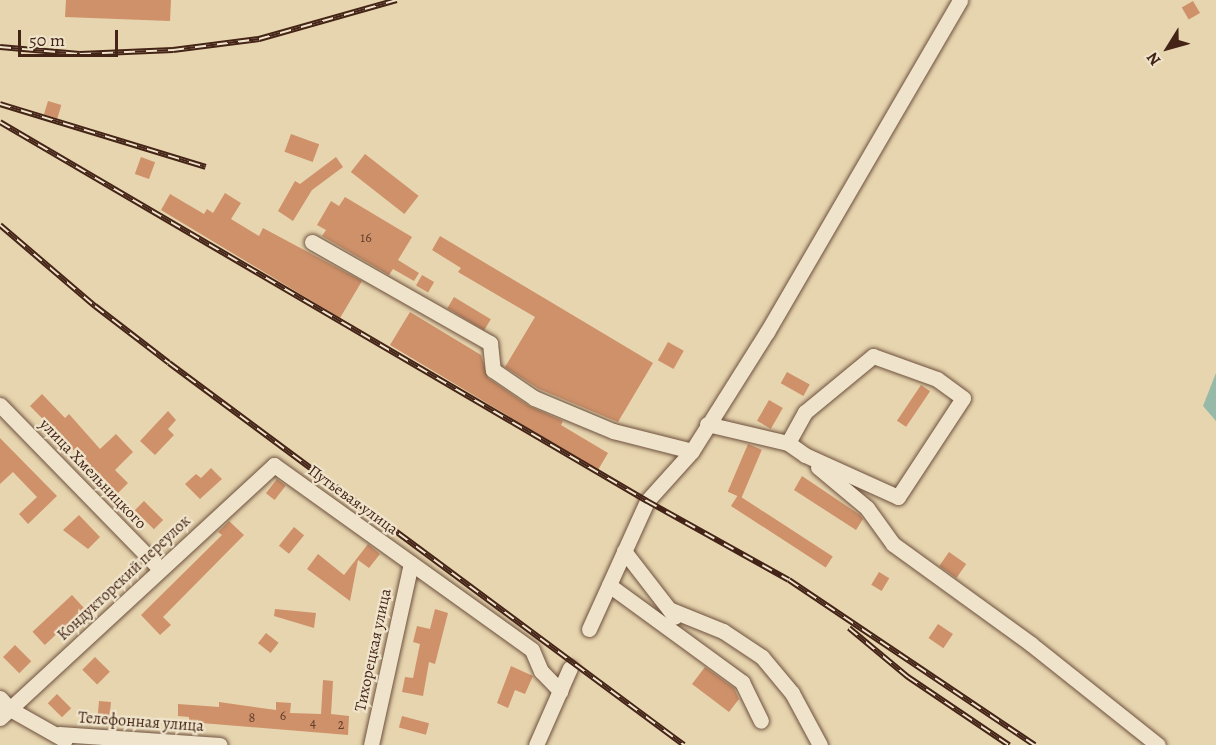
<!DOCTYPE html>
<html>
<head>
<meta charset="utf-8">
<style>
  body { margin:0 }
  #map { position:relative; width:1216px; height:745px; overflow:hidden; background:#e7d5af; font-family:Alegreya,serif }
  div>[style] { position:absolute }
  .water>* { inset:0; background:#97b9a7 }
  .building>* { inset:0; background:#ce916a; transform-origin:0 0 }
  .roads { filter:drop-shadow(0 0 2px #6d503d) drop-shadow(0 0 2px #6d503d) }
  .minor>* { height:15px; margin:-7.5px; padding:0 7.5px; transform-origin:7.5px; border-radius:7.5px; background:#efe4cb }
  .rail>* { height:6px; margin-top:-3px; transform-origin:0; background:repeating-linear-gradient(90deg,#efe4cb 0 11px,#442417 0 22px); box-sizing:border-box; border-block:2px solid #442417 }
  span { translate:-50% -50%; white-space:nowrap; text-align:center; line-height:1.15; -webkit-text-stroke:4.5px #efe4cb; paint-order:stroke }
  .number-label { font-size:14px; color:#663f2c }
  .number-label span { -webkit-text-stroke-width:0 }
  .street-label { font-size:16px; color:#442417 }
  .north { position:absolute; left:1138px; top:18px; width:60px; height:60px; -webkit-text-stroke:4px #efe4cb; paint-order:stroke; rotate:233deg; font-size:16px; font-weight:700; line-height:24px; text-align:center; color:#442417 }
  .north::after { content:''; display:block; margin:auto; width:21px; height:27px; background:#442417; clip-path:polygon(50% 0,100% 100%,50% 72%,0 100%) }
  .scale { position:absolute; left:18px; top:30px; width:100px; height:27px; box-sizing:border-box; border:3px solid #442417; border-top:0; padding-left:8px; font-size:18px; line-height:21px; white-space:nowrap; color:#442417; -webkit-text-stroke:4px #efe4cb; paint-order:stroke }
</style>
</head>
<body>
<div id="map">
  <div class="water">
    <div style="clip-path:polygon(1216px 373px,1216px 421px,1203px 406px)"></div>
  </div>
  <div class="building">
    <div style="clip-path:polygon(66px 0,171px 0,170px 21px,65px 17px)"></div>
    <div style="left:1193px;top:1px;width:14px;height:13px;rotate:60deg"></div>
    <div style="left:48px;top:101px;width:14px;height:14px;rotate:17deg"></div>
    <div style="left:291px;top:134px;width:30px;height:19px;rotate:20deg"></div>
    <div style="left:365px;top:154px;width:68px;height:23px;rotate:38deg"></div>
    <div style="left:141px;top:157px;width:15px;height:18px;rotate:20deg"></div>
    <div style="clip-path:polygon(336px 157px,343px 167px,312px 190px,293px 221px,278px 211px,295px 181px,300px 184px)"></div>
    <div style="clip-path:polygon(225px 193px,241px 203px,231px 219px,259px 236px,263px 228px,362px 281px,340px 318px,161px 210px,170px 194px,204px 214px,207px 209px,213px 213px)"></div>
    <div style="clip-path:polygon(345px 197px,412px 237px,398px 260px,419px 273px,414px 281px,393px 269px,389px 275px,322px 236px,326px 230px,317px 225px,331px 201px,339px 206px)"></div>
    <div style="clip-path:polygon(440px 236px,653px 363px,618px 422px,539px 389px,505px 367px,535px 317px,458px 272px,461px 268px,432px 250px)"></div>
    <div style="left:422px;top:275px;width:14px;height:12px;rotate:30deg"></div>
    <div style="left:454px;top:297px;width:43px;height:13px;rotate:31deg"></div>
    <div style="clip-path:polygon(410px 312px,481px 355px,488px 378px,529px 406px,563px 421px,561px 425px,608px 453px,598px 470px,390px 345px)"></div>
    <div style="left:668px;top:342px;width:18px;height:21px;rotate:29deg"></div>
    <div style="left:787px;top:372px;width:26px;height:13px;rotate:29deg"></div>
    <div style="left:921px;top:385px;width:11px;height:43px;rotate:34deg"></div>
    <div style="clip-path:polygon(42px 394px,65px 418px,69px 414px,100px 449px,116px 434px,133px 452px,115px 470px,128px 483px,117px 494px,30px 406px)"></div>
    <div style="left:769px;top:400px;width:16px;height:24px;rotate:30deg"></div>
    <div style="clip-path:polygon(168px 411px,176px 420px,168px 429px,174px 435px,155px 455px,140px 441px)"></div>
    <div style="clip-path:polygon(0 438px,57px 496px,28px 524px,19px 514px,37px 497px,13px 472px,0 484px)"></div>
    <div style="left:748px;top:444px;width:15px;height:52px;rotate:23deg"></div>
    <div style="clip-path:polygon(211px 468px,222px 479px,200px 499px,185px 484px,196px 474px,201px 478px)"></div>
    <div style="clip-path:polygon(802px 476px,860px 515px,863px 519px,856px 530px,794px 490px)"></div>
    <div style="left:277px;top:479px;width:11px;height:18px;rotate:38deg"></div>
    <div style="left:738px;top:495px;width:113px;height:13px;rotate:33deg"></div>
    <div style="left:144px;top:501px;width:27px;height:13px;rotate:45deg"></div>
    <div style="clip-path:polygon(79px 515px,100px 537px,88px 549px,63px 530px)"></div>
    <div style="clip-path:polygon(229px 521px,244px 535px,163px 617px,171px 625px,160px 635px,141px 615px,222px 535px,218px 532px)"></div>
    <div style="left:294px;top:527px;width:13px;height:24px;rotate:39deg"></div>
    <div style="clip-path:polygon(368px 544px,380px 554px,369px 568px,358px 560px,350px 601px,307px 569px,318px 554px,344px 575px)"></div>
    <div style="left:949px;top:552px;width:21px;height:17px;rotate:35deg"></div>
    <div style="left:879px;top:572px;width:12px;height:15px;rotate:31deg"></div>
    <div style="left:72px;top:595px;width:18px;height:54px;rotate:47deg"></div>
    <div style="clip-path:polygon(275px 609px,316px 613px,314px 628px,274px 616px)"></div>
    <div style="clip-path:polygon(435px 609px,448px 613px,435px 664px,429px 662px,423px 696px,402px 692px,405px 677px,413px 678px,420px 644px,413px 642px,417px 626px,430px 629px)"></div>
    <div style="left:938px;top:624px;width:18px;height:17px;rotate:34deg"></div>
    <div style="left:266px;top:633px;width:16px;height:13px;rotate:38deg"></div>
    <div style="left:15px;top:645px;width:23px;height:17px;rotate:45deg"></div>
    <div style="left:95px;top:657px;width:21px;height:18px;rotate:45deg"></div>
    <div style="clip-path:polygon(511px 666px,533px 676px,525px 694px,515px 690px,508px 708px,497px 703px)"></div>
    <div style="clip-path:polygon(705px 667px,734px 688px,739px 699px,729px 712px,692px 684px)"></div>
    <div style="clip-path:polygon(323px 680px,333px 681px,331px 714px,349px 716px,348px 735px,189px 722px,189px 717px,178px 716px,178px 704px,219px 707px,219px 702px,276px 710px,276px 702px,291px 703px,290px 713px,321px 714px)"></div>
    <div style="left:57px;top:694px;width:20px;height:13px;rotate:45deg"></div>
    <div style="left:99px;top:701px;width:12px;height:17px;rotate:5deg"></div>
    <div style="left:402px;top:716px;width:28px;height:12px;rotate:15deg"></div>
  </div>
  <div class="roads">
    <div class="minor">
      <div style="left:312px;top:242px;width:205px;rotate:29.6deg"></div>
      <div style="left:490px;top:343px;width:27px;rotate:84deg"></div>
      <div style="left:493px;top:370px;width:50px;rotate:34.3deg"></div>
      <div style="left:534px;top:398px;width:86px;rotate:22.7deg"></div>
      <div style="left:613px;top:431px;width:81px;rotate:14.2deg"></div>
      <div style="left:0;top:405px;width:228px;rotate:45.7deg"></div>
      <div style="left:707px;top:424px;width:83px;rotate:13.2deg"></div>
      <div style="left:788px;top:443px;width:21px;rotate:35deg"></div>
      <div style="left:805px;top:455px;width:102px;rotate:24.3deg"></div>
      <div style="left:898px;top:497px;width:118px;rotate:-56.7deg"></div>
      <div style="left:963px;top:398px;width:32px;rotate:-144deg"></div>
      <div style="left:937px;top:379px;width:68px;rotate:-160.2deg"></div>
      <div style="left:873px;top:356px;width:88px;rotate:140.5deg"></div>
      <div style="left:805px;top:412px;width:35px;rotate:119deg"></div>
      <div style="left:818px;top:467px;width:64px;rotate:39.9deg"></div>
      <div style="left:867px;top:508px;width:44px;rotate:54.2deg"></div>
      <div style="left:893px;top:544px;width:170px;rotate:35.9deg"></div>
      <div style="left:1031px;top:644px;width:162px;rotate:38.5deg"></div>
      <div style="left:624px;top:551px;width:83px;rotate:52.3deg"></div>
      <div style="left:609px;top:585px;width:165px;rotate:36.1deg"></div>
      <div style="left:742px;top:682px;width:43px;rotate:64deg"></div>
      <div style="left:671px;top:610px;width:56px;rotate:22deg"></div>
      <div style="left:723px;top:631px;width:47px;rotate:33.7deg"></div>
      <div style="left:762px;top:657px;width:47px;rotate:50.2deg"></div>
      <div style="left:792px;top:693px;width:59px;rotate:61.7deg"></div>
      <div style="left:589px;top:629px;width:141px;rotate:-65.6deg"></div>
      <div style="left:647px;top:501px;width:67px;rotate:-48deg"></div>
      <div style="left:692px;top:451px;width:141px;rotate:-57.8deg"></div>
      <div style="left:767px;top:332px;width:384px;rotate:-59.8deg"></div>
      <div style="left:0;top:698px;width:15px;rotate:48deg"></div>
      <div style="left:10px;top:709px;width:63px;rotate:29.4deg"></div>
      <div style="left:0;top:718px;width:373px;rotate:-42.7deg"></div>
      <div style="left:274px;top:465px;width:317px;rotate:35.6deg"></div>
      <div style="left:532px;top:650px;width:23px;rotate:67deg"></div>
      <div style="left:541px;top:671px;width:28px;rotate:46deg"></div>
      <div style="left:59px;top:734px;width:161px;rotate:3.9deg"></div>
      <div style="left:371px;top:745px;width:186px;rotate:-77.6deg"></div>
      <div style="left:536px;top:745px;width:84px;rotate:-66.2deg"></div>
    </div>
  </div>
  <div class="rail">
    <div style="left:0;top:47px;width:80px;rotate:5deg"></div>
    <div style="left:80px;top:54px;width:93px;rotate:-2.5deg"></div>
    <div style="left:173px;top:50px;width:87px;rotate:-7.3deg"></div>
    <div style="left:259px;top:39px;width:143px;rotate:-15.8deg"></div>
    <div style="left:0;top:104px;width:215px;rotate:17deg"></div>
    <div style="left:0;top:122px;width:750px;rotate:30.36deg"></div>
    <div style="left:647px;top:501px;width:162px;rotate:29.1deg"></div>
    <div style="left:789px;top:580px;width:296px;rotate:33.9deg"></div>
    <div style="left:0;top:225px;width:125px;rotate:40.5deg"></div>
    <div style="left:95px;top:306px;width:93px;rotate:37.6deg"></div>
    <div style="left:169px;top:363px;width:641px;rotate:36.57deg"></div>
    <div style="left:849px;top:628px;width:77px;rotate:39.7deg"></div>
    <div style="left:908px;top:677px;width:122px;rotate:34deg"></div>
  </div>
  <div class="number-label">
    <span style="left:366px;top:238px">16</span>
    <span style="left:283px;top:716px">6</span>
    <span style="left:252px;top:718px">8</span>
    <span style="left:313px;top:723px">4</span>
    <span style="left:341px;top:725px">2</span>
  </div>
  <div class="street-label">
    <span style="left:93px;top:474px;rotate:46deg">улица Хмельницкого</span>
    <span style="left:353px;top:500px;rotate:36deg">Путьевая улица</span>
    <span style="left:124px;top:578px;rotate:-43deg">Кондукторский переулок</span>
    <span style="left:373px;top:650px;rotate:-78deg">Тихорецкая улица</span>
    <span style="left:141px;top:722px;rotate:4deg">Телефонная улица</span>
  </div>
  <div class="north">N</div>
  <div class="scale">50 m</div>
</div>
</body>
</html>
